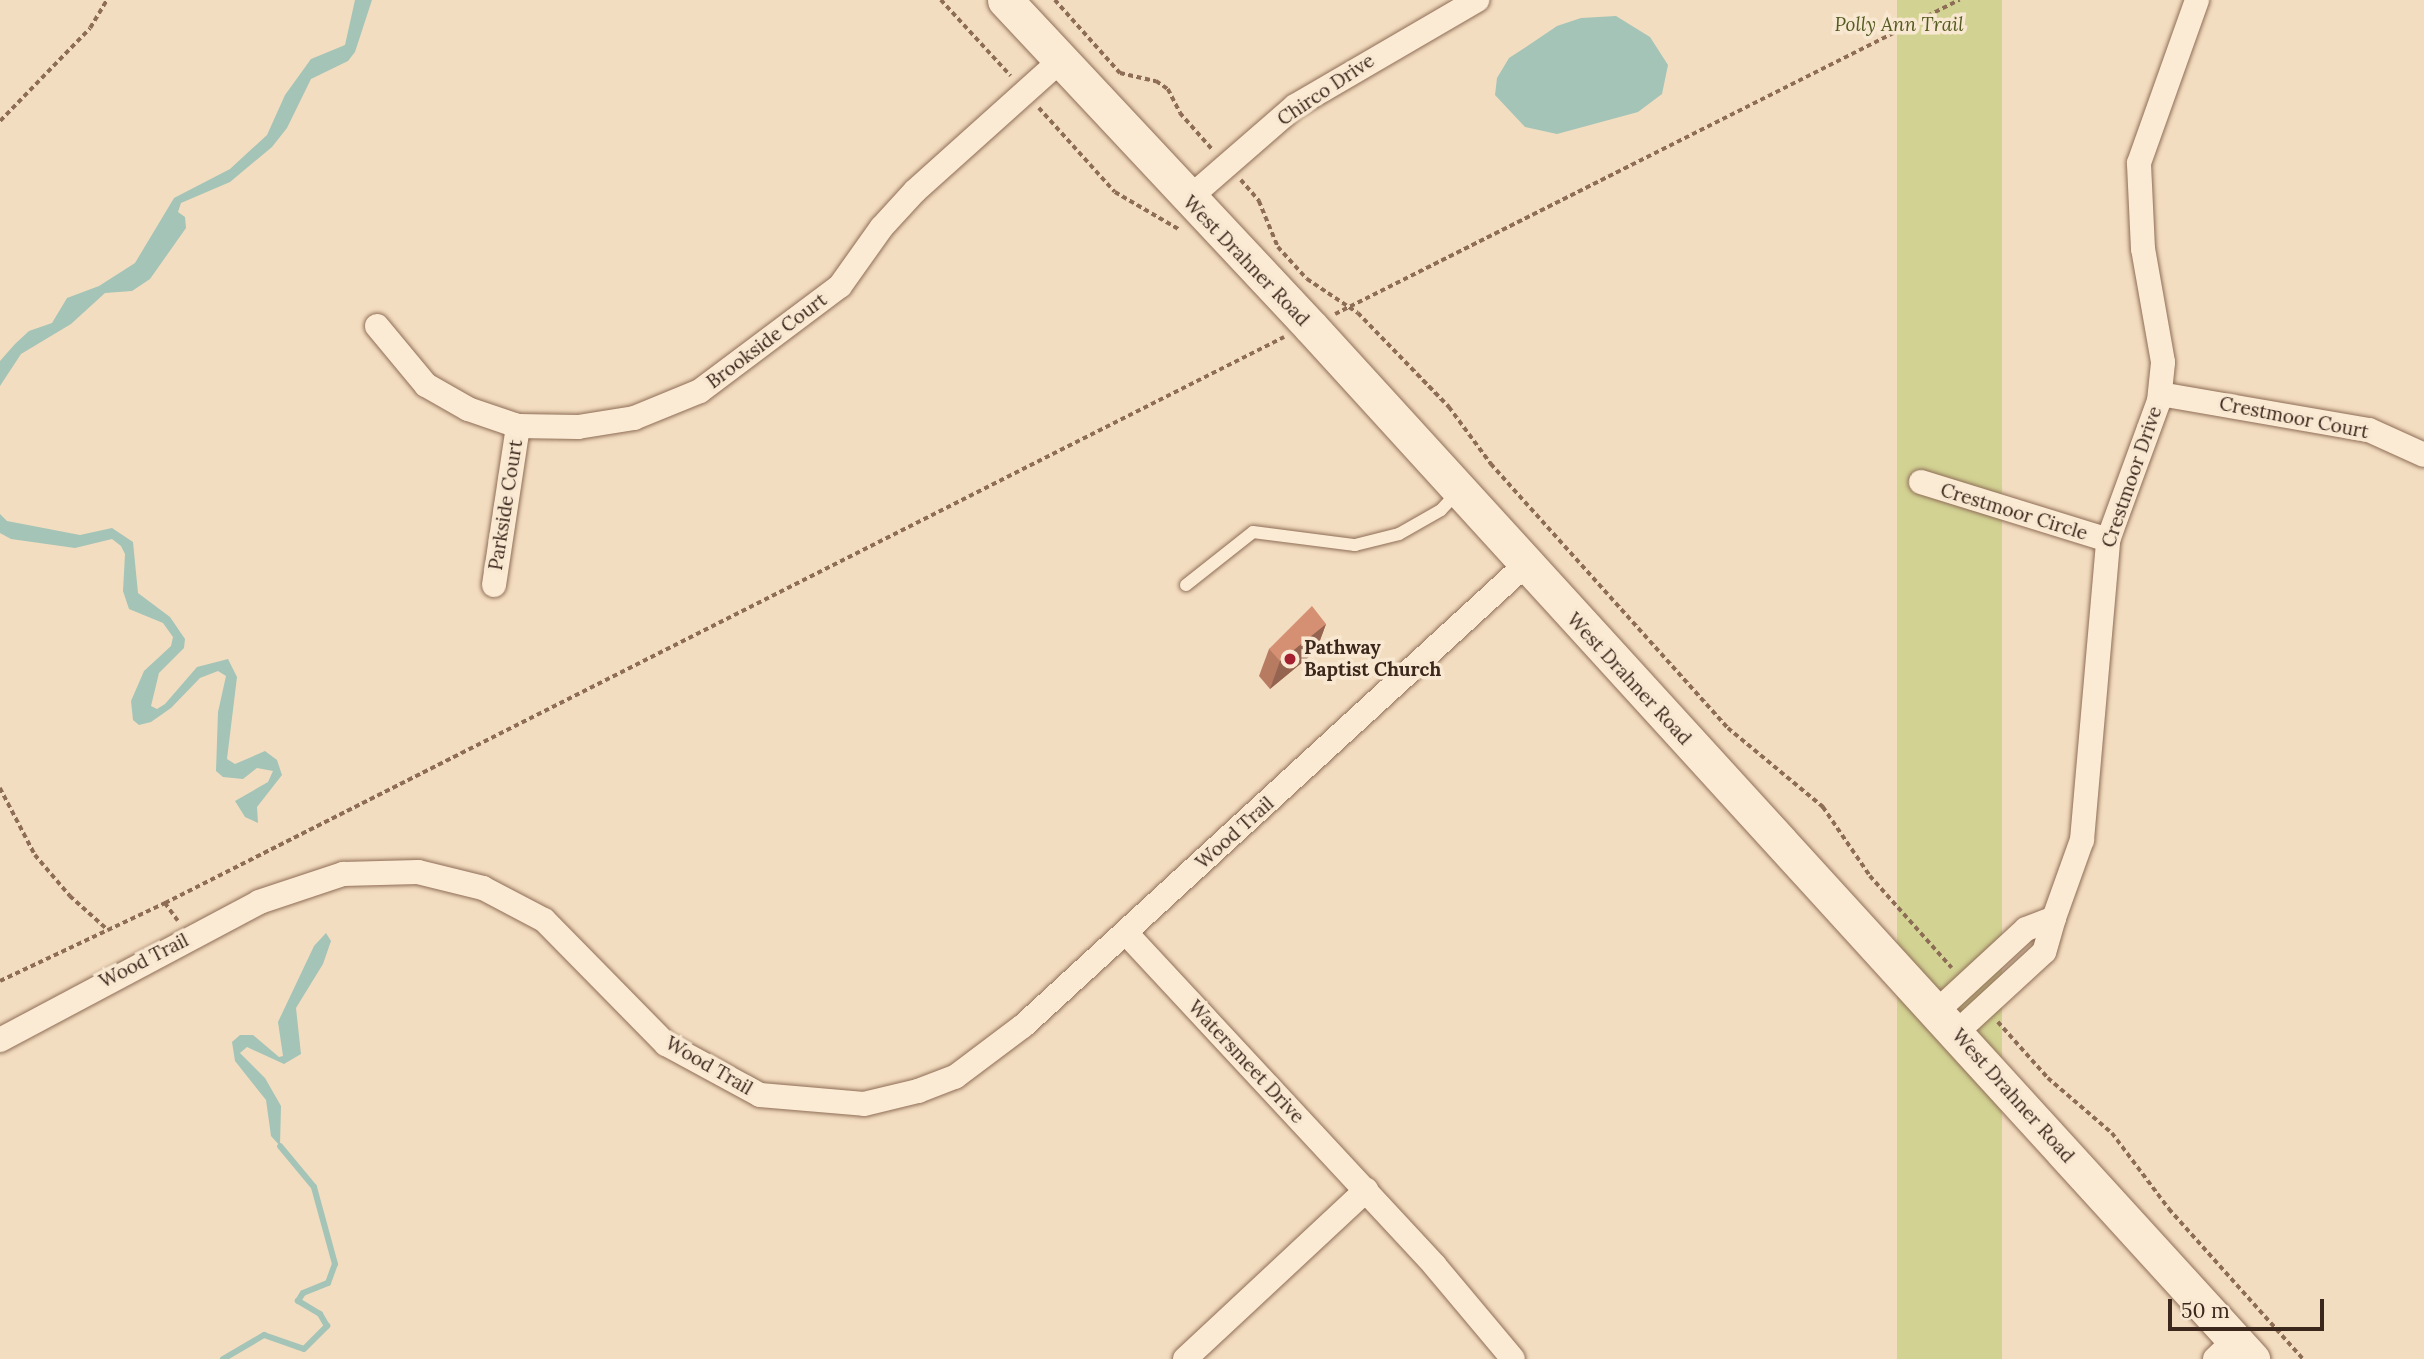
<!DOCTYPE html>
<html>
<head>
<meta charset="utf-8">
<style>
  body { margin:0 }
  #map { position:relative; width:2424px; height:1359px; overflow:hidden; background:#f3ddc0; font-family:Lora,serif }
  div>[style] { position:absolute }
  .green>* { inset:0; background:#d2d293; transform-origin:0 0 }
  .water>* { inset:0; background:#a3c4b7 }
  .stream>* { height:6px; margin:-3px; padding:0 3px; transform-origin:3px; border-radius:3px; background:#a3c4b7 }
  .path>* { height:3.5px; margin-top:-1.75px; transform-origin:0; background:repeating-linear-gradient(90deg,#8e6d56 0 5px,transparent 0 8.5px) }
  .roads { filter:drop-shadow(0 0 2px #8e6d56) drop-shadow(0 0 2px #8e6d56) }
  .lane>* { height:12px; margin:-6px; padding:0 6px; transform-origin:6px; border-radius:6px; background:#fcebd4 }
  .street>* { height:24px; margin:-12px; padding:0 12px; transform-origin:12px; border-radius:12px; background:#fcebd4 }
  .secondary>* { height:35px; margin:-17.5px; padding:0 17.5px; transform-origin:17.5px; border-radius:17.5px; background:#fcebd4 }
  .wall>* { inset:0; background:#b77b62 }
  .shaded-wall>* { inset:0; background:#956450 }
  .building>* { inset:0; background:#d58f72 }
  .dots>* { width:19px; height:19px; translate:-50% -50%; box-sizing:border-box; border:4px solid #f9e8d1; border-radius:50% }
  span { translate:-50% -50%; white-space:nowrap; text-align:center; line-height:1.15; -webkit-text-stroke:7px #f9e8d1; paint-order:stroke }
  .park-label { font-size:19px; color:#535b20; font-style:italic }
  .street-label { font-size:19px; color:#3c271c }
  .poi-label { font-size:19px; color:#3c271c; font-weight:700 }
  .left { translate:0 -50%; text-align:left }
  .scale { position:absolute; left:2168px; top:1299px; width:156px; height:32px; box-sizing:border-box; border:4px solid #3c271c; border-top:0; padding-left:9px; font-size:21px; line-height:24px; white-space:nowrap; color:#3c271c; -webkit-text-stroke:5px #f9e8d1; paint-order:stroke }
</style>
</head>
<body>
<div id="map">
  <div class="green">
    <div style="left:1897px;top:0;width:105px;height:2122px"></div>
  </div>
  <div class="water">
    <div style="clip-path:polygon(355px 0,372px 0,355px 52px,348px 61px,311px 79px,287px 128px,272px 147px,230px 182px,181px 203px,178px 212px,185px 217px,186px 228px,150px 279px,132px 291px,105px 293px,71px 324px,21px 354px,0 386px,0 361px,15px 344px,29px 331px,52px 323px,67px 298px,99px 286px,135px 263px,174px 198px,230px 169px,267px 135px,285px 95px,311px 59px,345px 45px)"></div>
    <div style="clip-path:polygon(1616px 16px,1650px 37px,1668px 65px,1662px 94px,1638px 112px,1557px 134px,1525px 127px,1495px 95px,1497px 78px,1509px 58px,1526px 47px,1557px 26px,1581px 18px)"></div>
    <div style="clip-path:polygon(0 514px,7px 521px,80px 535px,112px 528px,133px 542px,138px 593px,170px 617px,185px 639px,184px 648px,159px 673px,151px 706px,157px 709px,165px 704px,197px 667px,228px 659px,237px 677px,227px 759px,235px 764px,265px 751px,277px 760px,282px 775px,257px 807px,258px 823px,245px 817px,235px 801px,268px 782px,273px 771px,257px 768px,243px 779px,223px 777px,216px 771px,218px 712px,226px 676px,218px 671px,200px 678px,171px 708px,151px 722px,139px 725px,133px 720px,131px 701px,144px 671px,171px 646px,173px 637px,163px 623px,129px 609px,123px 591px,125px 554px,121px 546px,112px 539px,75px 548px,11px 539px,0 533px)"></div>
    <div style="clip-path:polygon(326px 933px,331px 941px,323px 964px,296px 1008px,301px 1054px,284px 1064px,247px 1047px,240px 1053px,265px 1078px,281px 1106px,280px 1146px,271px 1136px,266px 1100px,235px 1061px,232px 1042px,240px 1035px,253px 1035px,279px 1057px,283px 1056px,278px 1022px,314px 946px)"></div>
  </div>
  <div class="stream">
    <div style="left:223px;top:1359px;width:48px;rotate:-30.3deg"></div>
    <div style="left:264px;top:1335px;width:42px;rotate:19.3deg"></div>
    <div style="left:304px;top:1349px;width:33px;rotate:-45deg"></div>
    <div style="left:327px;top:1326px;width:14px;rotate:-120deg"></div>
    <div style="left:320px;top:1314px;width:26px;rotate:-149deg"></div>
    <div style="left:298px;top:1301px;width:9px;rotate:-58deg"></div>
    <div style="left:303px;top:1293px;width:27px;rotate:-22deg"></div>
    <div style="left:328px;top:1283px;width:20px;rotate:-70deg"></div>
    <div style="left:335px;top:1264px;width:80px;rotate:-105.3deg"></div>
    <div style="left:314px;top:1187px;width:53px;rotate:-129.7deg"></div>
  </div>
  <div class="path">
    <div style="left:941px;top:0;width:103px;rotate:47.4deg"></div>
    <div style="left:1055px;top:0;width:98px;rotate:48.3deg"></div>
    <div style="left:1120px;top:73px;width:37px;rotate:13deg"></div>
    <div style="left:1156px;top:81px;width:14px;rotate:34deg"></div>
    <div style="left:1168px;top:89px;width:27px;rotate:63deg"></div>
    <div style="left:1180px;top:113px;width:48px;rotate:48.4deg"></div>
    <div style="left:1039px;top:108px;width:113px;rotate:47.9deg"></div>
    <div style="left:1115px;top:192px;width:75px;rotate:30.3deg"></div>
    <div style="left:0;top:121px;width:129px;rotate:-45.9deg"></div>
    <div style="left:90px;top:28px;width:33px;rotate:-59deg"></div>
    <div style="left:1241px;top:180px;width:28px;rotate:49deg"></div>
    <div style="left:1259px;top:201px;width:50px;rotate:67.6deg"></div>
    <div style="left:1278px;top:247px;width:43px;rotate:47.8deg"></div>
    <div style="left:1307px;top:279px;width:61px;rotate:33.7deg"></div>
    <div style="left:1358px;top:313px;width:131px;rotate:45.9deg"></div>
    <div style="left:1449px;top:407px;width:71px;rotate:53.6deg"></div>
    <div style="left:1491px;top:464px;width:355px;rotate:48.1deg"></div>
    <div style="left:1728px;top:728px;width:124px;rotate:39.7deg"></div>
    <div style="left:1823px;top:807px;width:83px;rotate:55.7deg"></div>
    <div style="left:1870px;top:876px;width:123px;rotate:48.3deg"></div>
    <div style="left:1335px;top:314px;width:699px;rotate:-26.71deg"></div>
    <div style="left:0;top:788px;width:76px;rotate:62.4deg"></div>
    <div style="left:35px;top:855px;width:54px;rotate:49.5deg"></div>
    <div style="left:70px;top:896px;width:51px;rotate:41.8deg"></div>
    <div style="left:165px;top:903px;width:22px;rotate:54deg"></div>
    <div style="left:0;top:981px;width:183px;rotate:-25.3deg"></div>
    <div style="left:165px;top:903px;width:1254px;rotate:-26.83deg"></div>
    <div style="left:1998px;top:1022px;width:75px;rotate:48.2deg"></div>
    <div style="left:2048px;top:1078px;width:84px;rotate:40.7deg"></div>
    <div style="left:2112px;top:1133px;width:95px;rotate:53.1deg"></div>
    <div style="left:2169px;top:1209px;width:201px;rotate:48.2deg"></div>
  </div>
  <div class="roads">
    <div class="lane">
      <div style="left:1186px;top:585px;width:85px;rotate:-38.3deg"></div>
      <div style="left:1253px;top:532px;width:103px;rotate:7.3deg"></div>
      <div style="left:1355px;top:545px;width:45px;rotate:-14deg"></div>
      <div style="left:1399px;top:534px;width:48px;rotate:-29.7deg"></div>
      <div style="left:1441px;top:510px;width:25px;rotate:-47deg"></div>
    </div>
    <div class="street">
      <div style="left:1187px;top:200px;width:143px;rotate:-41deg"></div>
      <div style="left:1295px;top:106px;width:211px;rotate:-30.2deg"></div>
      <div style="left:377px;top:326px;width:77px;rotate:50.3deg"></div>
      <div style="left:426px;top:385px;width:48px;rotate:29.7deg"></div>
      <div style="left:468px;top:409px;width:53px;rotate:18.8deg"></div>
      <div style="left:518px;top:426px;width:60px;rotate:1deg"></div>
      <div style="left:578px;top:427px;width:57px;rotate:-9.1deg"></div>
      <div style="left:634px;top:418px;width:71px;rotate:-22.2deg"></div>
      <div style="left:700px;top:391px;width:175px;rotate:-36.9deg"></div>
      <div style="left:840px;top:286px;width:72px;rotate:-54.6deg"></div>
      <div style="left:882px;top:227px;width:49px;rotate:-47.5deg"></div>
      <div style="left:915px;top:191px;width:195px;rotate:-41.9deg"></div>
      <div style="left:2160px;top:394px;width:212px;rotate:9.8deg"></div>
      <div style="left:2369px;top:430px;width:60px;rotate:24.4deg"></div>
      <div style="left:1921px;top:482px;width:196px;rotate:17.2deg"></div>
      <div style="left:494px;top:585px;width:161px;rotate:-81.4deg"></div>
      <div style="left:2054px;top:918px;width:83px;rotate:-70.3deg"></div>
      <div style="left:2082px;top:840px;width:301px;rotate:-85deg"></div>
      <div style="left:2108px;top:540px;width:148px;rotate:-69.9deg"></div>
      <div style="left:2159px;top:401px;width:39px;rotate:-84deg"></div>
      <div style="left:2163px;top:362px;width:115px;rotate:-100deg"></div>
      <div style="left:2143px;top:249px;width:86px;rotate:-92.7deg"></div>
      <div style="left:2139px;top:163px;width:173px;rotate:-70.4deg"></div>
      <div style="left:1126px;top:933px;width:454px;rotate:47.1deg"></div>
      <div style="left:1435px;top:1266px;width:121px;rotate:50deg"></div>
      <div style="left:1936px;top:1012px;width:122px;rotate:-42.7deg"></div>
      <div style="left:2026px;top:929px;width:30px;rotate:-21deg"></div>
      <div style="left:2054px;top:918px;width:35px;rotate:106deg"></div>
      <div style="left:2044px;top:952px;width:120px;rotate:137.4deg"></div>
      <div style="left:0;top:1040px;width:293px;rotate:-28deg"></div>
      <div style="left:259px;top:902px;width:89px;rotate:-18.4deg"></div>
      <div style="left:343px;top:874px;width:75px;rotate:-1.5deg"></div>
      <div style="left:418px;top:872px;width:67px;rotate:13.8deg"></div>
      <div style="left:483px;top:888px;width:69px;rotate:27.7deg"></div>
      <div style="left:544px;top:920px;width:174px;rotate:45.5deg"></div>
      <div style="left:666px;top:1044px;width:107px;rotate:28.5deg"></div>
      <div style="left:760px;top:1095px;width:104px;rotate:4.9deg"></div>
      <div style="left:864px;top:1104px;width:56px;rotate:-13.5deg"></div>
      <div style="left:918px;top:1091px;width:40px;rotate:-21deg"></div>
      <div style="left:955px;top:1077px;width:85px;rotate:-36.9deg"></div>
      <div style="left:1023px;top:1026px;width:682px;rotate:-42.56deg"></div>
      <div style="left:1185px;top:1359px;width:248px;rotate:-43deg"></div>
      <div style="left:2215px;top:1359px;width:28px;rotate:-44deg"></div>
    </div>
    <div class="secondary">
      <div style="left:1005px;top:0;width:448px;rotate:46.9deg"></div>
      <div style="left:1311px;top:327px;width:1397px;rotate:47.64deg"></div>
    </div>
  </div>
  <div class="wall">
    <div style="clip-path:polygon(1326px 624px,1316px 651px,1270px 689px,1259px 676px,1269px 649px)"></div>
  </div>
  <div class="shaded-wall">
    <div style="clip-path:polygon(1326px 624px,1316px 651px,1270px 689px,1280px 661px)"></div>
  </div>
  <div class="building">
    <div style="clip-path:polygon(1312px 606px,1326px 624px,1280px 661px,1269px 649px)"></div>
  </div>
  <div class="dots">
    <div style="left:1290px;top:659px;background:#a41f30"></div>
  </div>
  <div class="park-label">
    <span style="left:1899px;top:25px">Polly Ann Trail</span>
  </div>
  <div class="street-label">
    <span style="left:1326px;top:90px;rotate:-34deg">Chirco Drive</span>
    <span style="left:1246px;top:261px;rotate:46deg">West Drahner Road</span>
    <span style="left:767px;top:341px;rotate:-37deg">Brookside Court</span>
    <span style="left:2294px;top:418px;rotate:11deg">Crestmoor Court</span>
    <span style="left:2132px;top:477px;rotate:-71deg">Crestmoor Drive</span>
    <span style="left:506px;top:505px;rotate:-81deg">Parkside Court</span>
    <span style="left:2014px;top:512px;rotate:17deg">Crestmoor Circle</span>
    <span style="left:1629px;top:679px;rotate:47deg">West Drahner Road</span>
    <span style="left:1235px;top:833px;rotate:-42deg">Wood Trail</span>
    <span style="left:144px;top:961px;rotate:-27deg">Wood Trail</span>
    <span style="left:1246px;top:1062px;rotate:47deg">Watersmeet Drive</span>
    <span style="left:709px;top:1066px;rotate:30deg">Wood Trail</span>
    <span style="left:2013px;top:1096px;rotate:48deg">West Drahner Road</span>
  </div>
  <div class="poi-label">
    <span class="left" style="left:1304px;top:659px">Pathway<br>Baptist Church</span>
  </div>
  <div class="scale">50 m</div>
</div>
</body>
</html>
